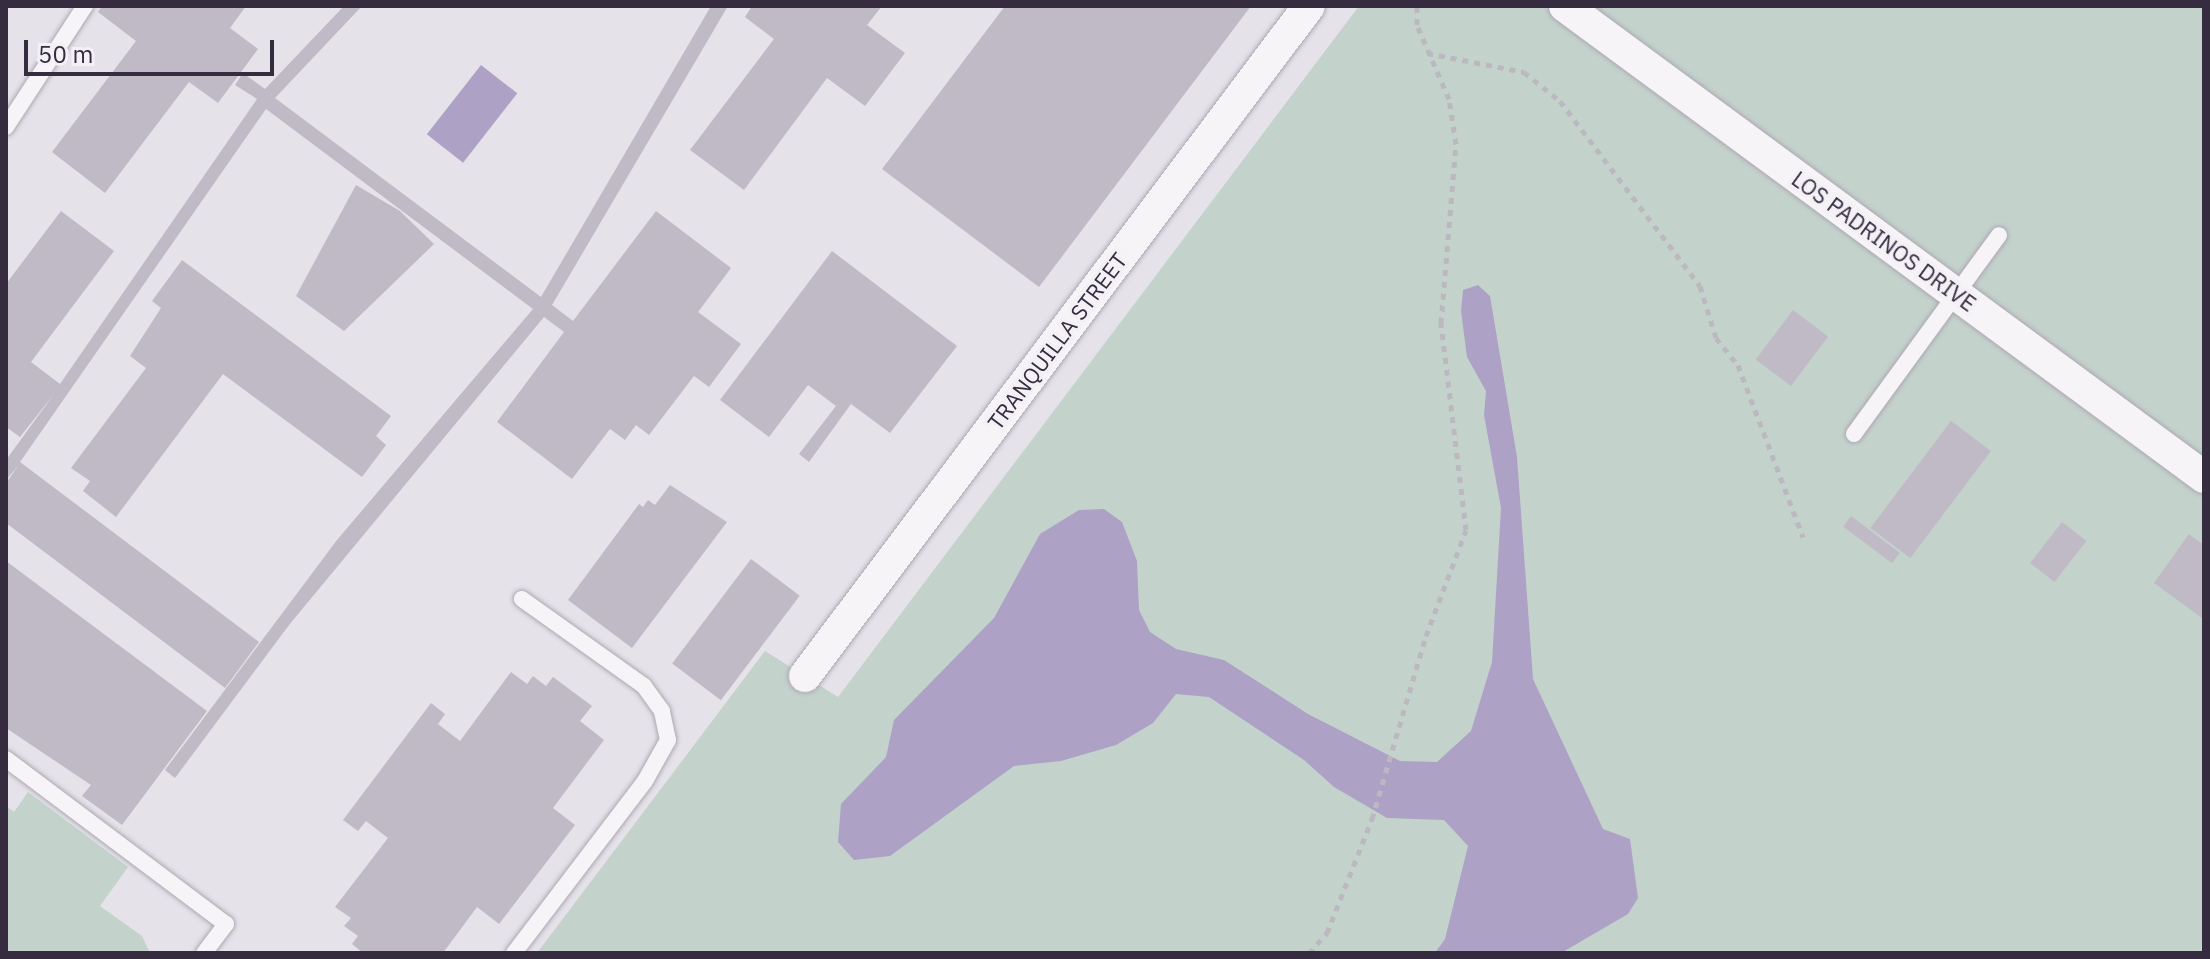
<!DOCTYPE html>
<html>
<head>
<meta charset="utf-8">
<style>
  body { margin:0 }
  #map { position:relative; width:2210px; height:959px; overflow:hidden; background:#e5e2e9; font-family:"IBM Plex Sans",sans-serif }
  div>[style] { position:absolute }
  .green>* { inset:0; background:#c4d2cc }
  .water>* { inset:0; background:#ada1c5; transform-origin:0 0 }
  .building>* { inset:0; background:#bfbac5; transform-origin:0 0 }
  .path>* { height:5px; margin-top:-2.5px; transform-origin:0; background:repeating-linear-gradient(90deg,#bcb8c0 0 6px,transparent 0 12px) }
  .roads { filter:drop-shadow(0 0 2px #ada8b3) drop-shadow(0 0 2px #ada8b3) }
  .service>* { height:16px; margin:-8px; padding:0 8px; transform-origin:8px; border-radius:8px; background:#f6f4f7 }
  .minor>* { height:32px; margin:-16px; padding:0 16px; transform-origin:16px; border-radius:16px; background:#f6f4f7 }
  span { translate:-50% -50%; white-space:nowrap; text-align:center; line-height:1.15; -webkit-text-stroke:7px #f3f1f6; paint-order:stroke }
  .street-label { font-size:22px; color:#352c3f }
  .frame { position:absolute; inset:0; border:8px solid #352c3f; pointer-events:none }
  .scale { position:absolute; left:24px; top:40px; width:250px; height:36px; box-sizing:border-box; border:4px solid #352c3f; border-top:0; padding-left:10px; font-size:24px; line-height:28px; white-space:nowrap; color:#352c3f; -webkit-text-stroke:6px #f3f1f6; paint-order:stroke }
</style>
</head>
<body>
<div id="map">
  <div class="green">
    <div style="clip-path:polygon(1359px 6px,2204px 6px,2204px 953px,537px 953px,765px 651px,838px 697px)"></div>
    <div style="clip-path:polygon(28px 792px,128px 867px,100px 906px,142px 936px,150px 953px,6px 953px,6px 806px,14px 812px)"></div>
  </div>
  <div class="water">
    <div style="left:481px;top:65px;width:46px;height:88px;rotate:38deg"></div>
    <div style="clip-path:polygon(1478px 285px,1490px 296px,1517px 457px,1533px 679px,1603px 829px,1630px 839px,1638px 898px,1628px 914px,1561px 953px,1435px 953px,1445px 939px,1468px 846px,1444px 820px,1387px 818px,1334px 787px,1304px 760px,1209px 697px,1176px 694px,1153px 723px,1116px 745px,1061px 761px,1014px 766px,890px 856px,854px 860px,838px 842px,841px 804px,886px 757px,894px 720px,994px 618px,1040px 534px,1079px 510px,1104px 509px,1122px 522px,1137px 561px,1139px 610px,1150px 632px,1176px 649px,1224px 660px,1308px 714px,1400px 761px,1437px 762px,1471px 731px,1492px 662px,1501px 508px,1484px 415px,1486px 391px,1467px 357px,1461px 311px,1463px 290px)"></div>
  </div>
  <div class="building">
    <div style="clip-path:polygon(102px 6px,246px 6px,230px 28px,258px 49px,218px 103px,189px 82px,105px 193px,52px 152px,136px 41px,98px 12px)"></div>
    <div style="clip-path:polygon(344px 6px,362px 6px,275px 98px,541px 297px,711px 6px,728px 6px,552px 305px,573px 321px,656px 211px,731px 268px,698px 312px,741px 344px,709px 387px,694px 376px,649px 435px,636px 425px,625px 440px,610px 429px,572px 479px,497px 422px,564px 332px,544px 317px,289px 625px,175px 778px,165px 770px,337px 540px,533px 309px,266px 109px,20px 462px,259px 642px,225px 688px,6px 523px,6px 483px,18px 466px,6px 480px,6px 460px,54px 394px,20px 437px,6px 427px,6px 284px,61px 211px,114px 251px,31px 362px,60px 384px,257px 99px,235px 85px,243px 73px,265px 89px)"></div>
    <div style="clip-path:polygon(752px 6px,882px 6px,867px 25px,905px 53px,865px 106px,827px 78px,744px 190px,690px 150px,774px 39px,745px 17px)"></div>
    <div style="clip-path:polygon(1005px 6px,1251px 6px,1039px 287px,882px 169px)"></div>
    <div style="clip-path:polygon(356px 185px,400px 211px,434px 244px,344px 331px,296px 296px)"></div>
    <div style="clip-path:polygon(832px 251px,957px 346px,890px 433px,851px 404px,809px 462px,799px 454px,836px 406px,808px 385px,769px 437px,720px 400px)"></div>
    <div style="clip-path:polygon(182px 260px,391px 416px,376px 436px,386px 445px,362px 477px,223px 374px,116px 517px,83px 491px,90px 481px,71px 468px,146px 368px,130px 356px,161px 308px,152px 301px)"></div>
    <div style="left:1793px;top:310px;width:44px;height:62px;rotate:37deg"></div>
    <div style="left:1951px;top:421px;width:50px;height:134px;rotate:37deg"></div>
    <div style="clip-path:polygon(670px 485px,727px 522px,632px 648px,568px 600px,639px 504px,643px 507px,648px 500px,655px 505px)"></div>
    <div style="left:1851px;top:516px;width:61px;height:13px;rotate:37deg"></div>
    <div style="left:2062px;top:522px;width:31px;height:52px;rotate:38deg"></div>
    <div style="clip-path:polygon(2189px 534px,2204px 545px,2202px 618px,2154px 583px)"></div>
    <div style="left:751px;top:559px;width:61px;height:131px;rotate:37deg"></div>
    <div style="clip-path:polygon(6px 561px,207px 711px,122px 825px,82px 796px,91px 785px,6px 728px)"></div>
    <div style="clip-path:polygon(511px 672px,527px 684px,533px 676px,546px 686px,553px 677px,592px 706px,580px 721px,604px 740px,553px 808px,575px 825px,499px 924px,477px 907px,443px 953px,363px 953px,352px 944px,358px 936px,344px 926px,351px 918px,335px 907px,388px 838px,366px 821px,358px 831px,343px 820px,431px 703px,445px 714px,438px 724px,460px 741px)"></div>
  </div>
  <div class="path">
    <div style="left:1427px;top:53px;width:99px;rotate:11.1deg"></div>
    <div style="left:1524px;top:72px;width:46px;rotate:38.9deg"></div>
    <div style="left:1560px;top:101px;width:232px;rotate:52.9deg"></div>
    <div style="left:1700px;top:286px;width:54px;rotate:72.9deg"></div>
    <div style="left:1716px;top:338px;width:35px;rotate:51deg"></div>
    <div style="left:1738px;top:365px;width:184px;rotate:69.3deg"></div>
    <div style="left:1309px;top:953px;width:27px;rotate:-48deg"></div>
    <div style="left:1327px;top:933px;width:123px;rotate:-68.5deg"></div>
    <div style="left:1372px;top:819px;width:191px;rotate:-73.6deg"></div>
    <div style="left:1426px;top:636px;width:113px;rotate:-69.3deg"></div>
    <div style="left:1466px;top:530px;width:209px;rotate:-96.9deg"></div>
    <div style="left:1441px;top:323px;width:180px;rotate:-85.2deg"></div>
    <div style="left:1456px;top:144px;width:46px;rotate:-98.8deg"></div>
    <div style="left:1449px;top:99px;width:81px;rotate:-113.4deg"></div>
    <div style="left:1417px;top:25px;width:19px;rotate:-90deg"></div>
  </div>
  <div class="roads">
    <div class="service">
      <div style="left:6px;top:127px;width:145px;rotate:-56.9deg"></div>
      <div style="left:1854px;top:434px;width:246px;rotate:-53.9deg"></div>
      <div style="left:6px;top:759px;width:275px;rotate:36.9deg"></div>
      <div style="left:226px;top:924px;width:36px;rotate:127deg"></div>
      <div style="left:514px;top:953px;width:216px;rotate:-52.7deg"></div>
      <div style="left:645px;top:781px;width:47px;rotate:-60.7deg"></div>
      <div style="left:668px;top:740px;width:30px;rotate:-102deg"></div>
      <div style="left:662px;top:711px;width:31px;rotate:-126deg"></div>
      <div style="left:644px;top:686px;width:150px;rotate:-144.5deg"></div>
    </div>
    <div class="minor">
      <div style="left:1565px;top:6px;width:794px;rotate:36.39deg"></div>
      <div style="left:805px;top:676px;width:838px;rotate:-53.05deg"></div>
    </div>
  </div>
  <div class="street-label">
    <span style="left:1884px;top:241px;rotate:36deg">LOS PADRINOS DRIVE</span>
    <span style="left:1057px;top:341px;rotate:-53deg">TRANQUILLA STREET</span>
  </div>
  <div class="frame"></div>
  <div class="scale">50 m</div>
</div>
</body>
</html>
